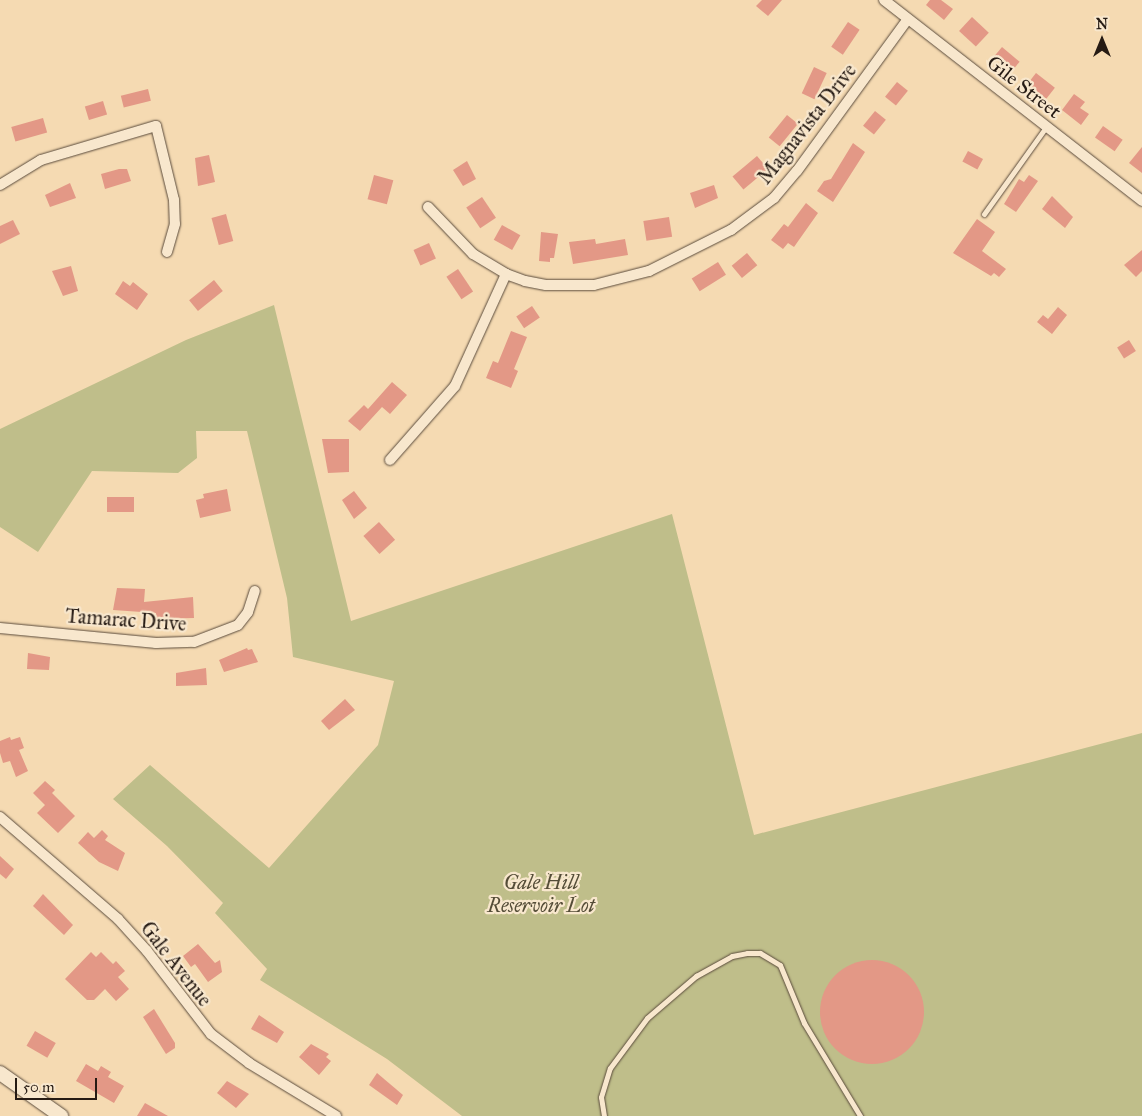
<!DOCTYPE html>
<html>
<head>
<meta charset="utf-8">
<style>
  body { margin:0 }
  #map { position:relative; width:1142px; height:1116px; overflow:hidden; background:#f5dab2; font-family:"IM FELL Great Primer",serif }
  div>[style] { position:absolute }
  .green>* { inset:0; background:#bfbe8a }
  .building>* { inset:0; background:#e39886; transform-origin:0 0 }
  .round { border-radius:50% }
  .roads { filter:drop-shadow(0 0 1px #5a4b3c) drop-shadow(0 0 1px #5a4b3c) }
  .service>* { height:5px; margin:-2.5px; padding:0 2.5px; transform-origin:2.5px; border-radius:2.5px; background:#f8e7cd }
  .minor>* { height:10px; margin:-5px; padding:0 5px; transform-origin:5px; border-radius:5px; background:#f8e7cd }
  .secondary>* { height:14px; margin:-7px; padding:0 7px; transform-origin:7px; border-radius:7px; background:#f8e7cd }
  span { translate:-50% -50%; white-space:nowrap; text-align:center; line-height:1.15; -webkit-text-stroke:4.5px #f8e7cd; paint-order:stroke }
  .street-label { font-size:20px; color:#261b14 }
  .park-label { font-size:20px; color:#544c37; font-style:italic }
  .north { position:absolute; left:1077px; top:15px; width:50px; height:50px; -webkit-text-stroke:4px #f8e7cd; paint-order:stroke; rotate:0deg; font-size:14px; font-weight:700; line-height:20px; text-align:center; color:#261b14 }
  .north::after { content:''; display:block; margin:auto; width:18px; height:22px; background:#261b14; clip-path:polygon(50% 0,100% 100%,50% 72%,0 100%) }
  .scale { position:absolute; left:15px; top:1078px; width:82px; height:22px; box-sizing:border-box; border:2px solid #261b14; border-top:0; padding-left:6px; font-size:15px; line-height:18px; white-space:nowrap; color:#261b14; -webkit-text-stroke:4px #f8e7cd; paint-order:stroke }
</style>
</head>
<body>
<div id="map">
  <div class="green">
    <div style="clip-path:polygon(274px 305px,351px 621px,672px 514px,754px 835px,1142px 733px,1142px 1116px,462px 1116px,387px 1059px,260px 980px,267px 969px,215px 913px,223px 903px,167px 846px,113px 799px,150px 765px,269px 868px,378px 745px,394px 681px,293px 657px,287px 598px,247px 431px,196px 431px,197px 458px,178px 473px,92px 471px,38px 552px,0 527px,0 429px,186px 340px)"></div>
  </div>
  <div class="building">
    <div style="clip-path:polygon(762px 0,782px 0,768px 16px,756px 6px)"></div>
    <div style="clip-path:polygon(930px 0,941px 0,953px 9px,944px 20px,926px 5px)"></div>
    <div style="left:972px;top:17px;width:23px;height:19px;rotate:43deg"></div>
    <div style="left:848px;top:22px;width:14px;height:30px;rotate:34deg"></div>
    <div style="left:1002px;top:47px;width:23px;height:13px;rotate:40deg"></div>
    <div style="left:814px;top:67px;width:14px;height:29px;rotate:25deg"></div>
    <div style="left:1036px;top:73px;width:24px;height:14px;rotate:38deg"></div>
    <div style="left:897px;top:82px;width:14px;height:19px;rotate:39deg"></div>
    <div style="left:148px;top:89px;width:12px;height:28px;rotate:76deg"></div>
    <div style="clip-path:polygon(1074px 94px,1085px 102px,1080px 108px,1089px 114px,1081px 125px,1062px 110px)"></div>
    <div style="left:103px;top:101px;width:14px;height:19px;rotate:73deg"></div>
    <div style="left:875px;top:111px;width:14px;height:19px;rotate:39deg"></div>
    <div style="left:787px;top:115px;width:14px;height:29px;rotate:39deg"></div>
    <div style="left:43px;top:118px;width:15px;height:33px;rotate:74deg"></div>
    <div style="left:1103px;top:126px;width:24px;height:14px;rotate:35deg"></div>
    <div style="clip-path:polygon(853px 143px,865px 152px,833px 202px,817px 191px,824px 181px,831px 179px)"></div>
    <div style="clip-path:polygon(1142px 147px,1142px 173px,1129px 163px)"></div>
    <div style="left:968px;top:151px;width:17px;height:12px;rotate:28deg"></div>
    <div style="clip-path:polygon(209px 155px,215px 182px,198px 186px,195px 158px)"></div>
    <div style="left:757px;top:156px;width:17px;height:32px;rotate:50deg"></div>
    <div style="clip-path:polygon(467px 161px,476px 179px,463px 186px,453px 170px)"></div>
    <div style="clip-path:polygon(119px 169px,127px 169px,131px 181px,105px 189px,101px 174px)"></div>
    <div style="left:374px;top:175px;width:20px;height:25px;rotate:15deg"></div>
    <div style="clip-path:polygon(1029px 175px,1038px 181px,1016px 212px,1004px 204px,1019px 179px,1024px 182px)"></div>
    <div style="clip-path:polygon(70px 183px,76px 198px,50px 207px,45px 195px)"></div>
    <div style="clip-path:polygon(714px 185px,718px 198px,695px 208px,690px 193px)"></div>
    <div style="clip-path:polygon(1052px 196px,1073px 217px,1065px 228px,1042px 209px)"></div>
    <div style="left:482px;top:197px;width:25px;height:19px;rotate:56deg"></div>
    <div style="clip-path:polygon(806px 203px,818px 213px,794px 247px,788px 243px,783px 249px,771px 240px,784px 224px,788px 227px)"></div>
    <div style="left:226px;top:214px;width:28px;height:15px;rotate:75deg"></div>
    <div style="left:669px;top:217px;width:20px;height:26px;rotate:81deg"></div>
    <div style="clip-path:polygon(977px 219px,995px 232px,982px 251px,1006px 269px,999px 277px,994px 273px,991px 276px,953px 253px)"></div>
    <div style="clip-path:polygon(13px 220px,20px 234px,0 244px,0 226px)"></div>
    <div style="left:502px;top:225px;width:21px;height:17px;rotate:29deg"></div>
    <div style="clip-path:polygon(541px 232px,558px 234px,554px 258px,550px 258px,550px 262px,539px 261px)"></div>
    <div style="clip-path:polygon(595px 239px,596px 244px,625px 239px,628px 255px,573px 264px,569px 242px)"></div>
    <div style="left:429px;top:243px;width:17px;height:17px;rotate:66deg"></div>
    <div style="clip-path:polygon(1142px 250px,1142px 271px,1136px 277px,1124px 265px)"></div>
    <div style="left:747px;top:253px;width:16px;height:20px;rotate:50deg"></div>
    <div style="left:718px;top:262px;width:15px;height:31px;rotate:58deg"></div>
    <div style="clip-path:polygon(71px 266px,78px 291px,63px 296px,52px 271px)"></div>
    <div style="left:458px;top:269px;width:27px;height:14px;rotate:56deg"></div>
    <div style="left:214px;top:280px;width:14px;height:32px;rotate:51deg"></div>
    <div style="clip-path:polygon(123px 281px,130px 286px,133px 282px,148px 294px,137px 310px,115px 294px)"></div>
    <div style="left:532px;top:306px;width:14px;height:19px;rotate:56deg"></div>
    <div style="clip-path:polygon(1058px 307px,1067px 315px,1052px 334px,1037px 322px,1043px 315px,1048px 319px)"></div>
    <div style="clip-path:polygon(511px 331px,527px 337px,514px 369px,518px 371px,511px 388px,486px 378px,493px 361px,498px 363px)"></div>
    <div style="left:1129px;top:340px;width:13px;height:14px;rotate:58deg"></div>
    <div style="clip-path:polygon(392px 382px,407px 395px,390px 414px,382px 407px,360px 431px,348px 421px,364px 405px,368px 409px)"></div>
    <div style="clip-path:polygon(322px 439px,349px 439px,349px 472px,328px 473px)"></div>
    <div style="clip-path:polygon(227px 489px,231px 511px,200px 518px,196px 500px,204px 498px,203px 494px)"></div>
    <div style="clip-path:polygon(354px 491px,367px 508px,354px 519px,342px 500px)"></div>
    <div style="left:134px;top:497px;width:15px;height:27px;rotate:90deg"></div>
    <div style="left:379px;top:522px;width:24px;height:21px;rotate:48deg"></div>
    <div style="clip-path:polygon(117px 588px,145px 589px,144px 602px,193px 597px,194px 618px,156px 619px,156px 613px,113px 610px)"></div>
    <div style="clip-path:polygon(247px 648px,248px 650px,252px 649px,258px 662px,224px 672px,219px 660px)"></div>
    <div style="clip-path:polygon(28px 653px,50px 657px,49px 670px,27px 669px)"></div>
    <div style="clip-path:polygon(206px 668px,207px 685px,176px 686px,176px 673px)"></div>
    <div style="clip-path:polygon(345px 699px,355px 710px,329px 730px,321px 721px)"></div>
    <div style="clip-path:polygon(10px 737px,11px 740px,20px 737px,24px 748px,19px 750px,28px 771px,16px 777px,10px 761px,3px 763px,0 753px,0 741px)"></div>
    <div style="clip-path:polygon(45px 781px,55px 790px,52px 793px,75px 816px,58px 833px,37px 813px,45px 805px,33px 793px)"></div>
    <div style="clip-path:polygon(102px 830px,108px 836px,105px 840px,125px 853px,118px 871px,99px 862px,78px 843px,88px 832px,94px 838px)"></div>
    <div style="clip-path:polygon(0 856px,14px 869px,6px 879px,0 874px)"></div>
    <div style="clip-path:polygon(43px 894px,73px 925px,64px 935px,33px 906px)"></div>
    <div style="clip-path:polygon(198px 944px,215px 963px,220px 960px,222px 972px,208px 982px,195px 964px,191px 967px,183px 956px)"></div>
    <div style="clip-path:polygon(91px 952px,96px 957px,101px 952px,113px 964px,116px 961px,125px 971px,118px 977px,129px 989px,116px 1001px,105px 989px,94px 1000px,87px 1000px,65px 979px)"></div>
    <div class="round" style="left:820px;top:960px;width:104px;height:104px"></div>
    <div style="clip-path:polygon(154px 1009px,175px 1043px,175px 1048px,166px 1054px,143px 1017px)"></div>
    <div style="clip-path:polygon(259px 1015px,284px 1032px,277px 1043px,251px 1029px)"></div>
    <div style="left:35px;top:1031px;width:24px;height:17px;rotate:30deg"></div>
    <div style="clip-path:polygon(311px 1044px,329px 1054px,326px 1057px,331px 1061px,319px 1075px,299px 1057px)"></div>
    <div style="clip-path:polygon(86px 1064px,98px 1071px,101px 1066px,111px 1072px,108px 1077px,124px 1086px,114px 1103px,76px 1081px)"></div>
    <div style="clip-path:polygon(377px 1073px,403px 1095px,397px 1105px,369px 1085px)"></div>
    <div style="clip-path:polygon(227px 1081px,249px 1094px,236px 1108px,217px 1093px)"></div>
    <div style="clip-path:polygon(145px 1103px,168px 1116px,137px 1116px)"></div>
  </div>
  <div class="roads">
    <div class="service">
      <div style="left:984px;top:214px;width:107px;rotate:-54.5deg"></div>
      <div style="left:604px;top:1116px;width:19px;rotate:-99deg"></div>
      <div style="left:601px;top:1097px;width:30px;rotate:-73deg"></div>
      <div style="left:610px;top:1068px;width:62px;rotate:-53.5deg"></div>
      <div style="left:647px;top:1018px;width:65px;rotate:-40.6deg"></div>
      <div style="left:696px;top:976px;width:41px;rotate:-29.1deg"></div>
      <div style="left:732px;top:956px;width:15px;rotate:-11deg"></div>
      <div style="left:747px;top:953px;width:13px"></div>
      <div style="left:760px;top:953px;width:23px;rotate:31deg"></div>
      <div style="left:780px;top:965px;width:63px;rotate:67.5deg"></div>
      <div style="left:804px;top:1023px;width:109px;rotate:58.9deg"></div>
    </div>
    <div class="minor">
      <div style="left:884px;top:0;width:327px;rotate:37.9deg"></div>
      <div style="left:0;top:185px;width:48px;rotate:-31.4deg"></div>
      <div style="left:41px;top:160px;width:120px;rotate:-16.5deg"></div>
      <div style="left:156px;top:126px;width:76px;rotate:76.3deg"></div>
      <div style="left:174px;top:200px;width:24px;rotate:88deg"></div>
      <div style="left:175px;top:224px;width:29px;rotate:106deg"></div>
      <div style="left:428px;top:207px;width:65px;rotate:46.2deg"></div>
      <div style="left:473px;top:254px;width:39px;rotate:31deg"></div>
      <div style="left:506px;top:274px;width:20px;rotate:20deg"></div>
      <div style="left:525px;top:281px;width:21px;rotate:11deg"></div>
      <div style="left:546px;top:285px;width:48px"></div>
      <div style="left:594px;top:285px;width:57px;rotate:-14.3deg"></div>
      <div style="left:649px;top:271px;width:92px;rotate:-26.6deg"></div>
      <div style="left:731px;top:230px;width:54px;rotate:-36.7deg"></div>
      <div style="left:774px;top:198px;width:35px;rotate:-50deg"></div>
      <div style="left:797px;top:171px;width:188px;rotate:-53.9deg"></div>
      <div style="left:390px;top:460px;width:98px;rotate:-48.7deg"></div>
      <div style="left:455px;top:386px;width:123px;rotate:-65.5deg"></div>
      <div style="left:0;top:628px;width:157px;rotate:5.5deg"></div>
      <div style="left:156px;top:643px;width:38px;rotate:-2deg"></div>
      <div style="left:194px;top:642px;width:47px;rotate:-21.1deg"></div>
      <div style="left:238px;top:625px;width:16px;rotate:-52deg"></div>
      <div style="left:248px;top:612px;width:22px;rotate:-72deg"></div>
      <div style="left:0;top:817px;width:156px;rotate:40.8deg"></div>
      <div style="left:118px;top:919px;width:43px;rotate:47.8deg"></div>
      <div style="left:147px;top:951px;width:105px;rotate:52.4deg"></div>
      <div style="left:211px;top:1034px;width:48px;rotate:37.3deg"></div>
      <div style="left:249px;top:1063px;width:102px;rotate:31.3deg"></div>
    </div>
    <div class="secondary">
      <div style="left:0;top:1073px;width:75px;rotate:35.2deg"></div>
    </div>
  </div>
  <div class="street-label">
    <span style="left:1024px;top:87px;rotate:38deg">Gile Street</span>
    <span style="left:807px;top:124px;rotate:-52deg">Magnavista Drive</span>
    <span style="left:126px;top:620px;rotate:4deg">Tamarac Drive</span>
    <span style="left:176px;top:964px;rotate:52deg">Gale Avenue</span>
  </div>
  <div class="park-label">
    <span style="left:541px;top:894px">Gale Hill<br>Reservoir Lot</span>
  </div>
  <div class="north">N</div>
  <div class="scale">50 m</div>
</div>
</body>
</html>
